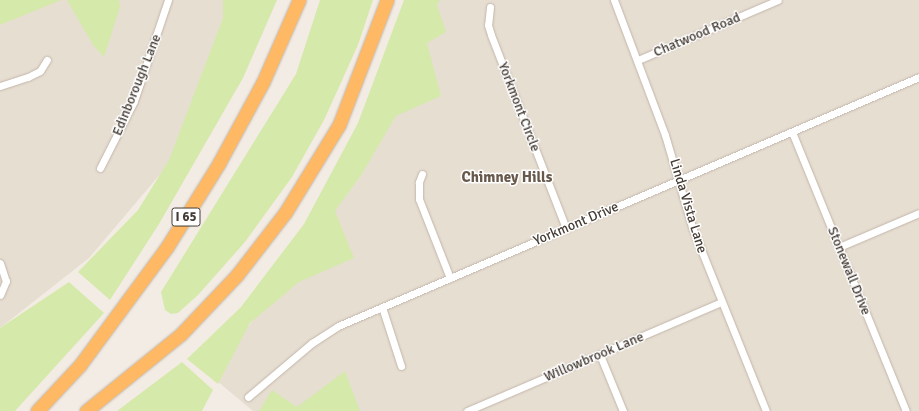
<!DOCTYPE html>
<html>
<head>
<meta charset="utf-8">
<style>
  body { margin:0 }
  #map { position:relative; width:919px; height:411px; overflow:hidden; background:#f3ece4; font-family:Signika,sans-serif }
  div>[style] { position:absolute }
  .residential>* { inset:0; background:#e7ded2 }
  .green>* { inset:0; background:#d5e9ab }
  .roads { filter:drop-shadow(0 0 1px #c1b6a9) drop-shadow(0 0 1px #c1b6a9) }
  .minor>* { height:7px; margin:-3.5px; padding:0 3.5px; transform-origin:3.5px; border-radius:3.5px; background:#fff }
  .motorway>* { height:13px; margin:-6.5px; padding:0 6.5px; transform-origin:6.5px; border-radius:6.5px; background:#ffb863 }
  span { translate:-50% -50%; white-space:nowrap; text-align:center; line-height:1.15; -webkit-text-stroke:3px #fff; paint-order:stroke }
  .shield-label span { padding:1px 3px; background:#fff; border:1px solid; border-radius:3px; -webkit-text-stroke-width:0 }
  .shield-label { font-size:13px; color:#453c34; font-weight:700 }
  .street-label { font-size:14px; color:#453c34 }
  .neighbourhood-label { font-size:15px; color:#68594b; font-weight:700 }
</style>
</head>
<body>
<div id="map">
  <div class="residential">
    <div style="clip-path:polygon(0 0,246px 0,201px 126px,89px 258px,0 328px)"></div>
    <div style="clip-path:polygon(430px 0,919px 0,919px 411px,253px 411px,211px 376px,360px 177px)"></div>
  </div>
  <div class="green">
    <div style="clip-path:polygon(0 0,61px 0,0 25px)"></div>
    <div style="clip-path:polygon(67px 0,119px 0,120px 7px,104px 57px,93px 45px)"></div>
    <div style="clip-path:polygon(223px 0,277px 0,243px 78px,159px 224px,110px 300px,78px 272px,138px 210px,169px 160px,223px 18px)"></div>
    <div style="clip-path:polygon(320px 0,373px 0,358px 45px,324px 120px,292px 177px,245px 242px,198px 295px,178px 313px,171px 314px,165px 310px,161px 292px,296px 74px)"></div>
    <div style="clip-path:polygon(404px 0,440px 0,437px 5px,446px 32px,427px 43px,441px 96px,396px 116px,360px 177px,335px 211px,354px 258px,299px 282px,250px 323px,218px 384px,187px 359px,241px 307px,304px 224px,358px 123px)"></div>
    <div style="clip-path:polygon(69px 282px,104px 313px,15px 411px,0 411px,0 328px)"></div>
    <div style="clip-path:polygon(182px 362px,213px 390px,202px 411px,117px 411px)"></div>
    <div style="clip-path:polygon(345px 371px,360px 411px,259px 411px,272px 390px,297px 407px)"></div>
  </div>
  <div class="roads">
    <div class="minor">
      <div style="left:614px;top:0;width:144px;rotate:69.3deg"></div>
      <div style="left:665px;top:135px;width:96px;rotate:73.6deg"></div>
      <div style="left:692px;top:227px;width:198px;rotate:68.1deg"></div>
      <div style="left:490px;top:7px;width:18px;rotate:96deg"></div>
      <div style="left:488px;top:25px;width:10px;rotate:73deg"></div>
      <div style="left:491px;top:35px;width:207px;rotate:68.8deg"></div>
      <div style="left:638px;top:60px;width:152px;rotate:-23.2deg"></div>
      <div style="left:0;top:86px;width:29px;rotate:-18deg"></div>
      <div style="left:28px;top:77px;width:13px;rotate:-27deg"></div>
      <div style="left:40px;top:71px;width:13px;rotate:-58deg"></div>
      <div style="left:792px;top:132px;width:301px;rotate:67.8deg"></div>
      <div style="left:100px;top:168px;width:75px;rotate:-63.1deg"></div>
      <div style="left:134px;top:101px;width:107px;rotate:-71.4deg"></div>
      <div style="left:422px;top:174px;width:9px;rotate:111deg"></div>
      <div style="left:419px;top:182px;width:17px;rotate:90deg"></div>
      <div style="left:419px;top:199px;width:85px;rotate:68.6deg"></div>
      <div style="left:839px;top:247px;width:87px;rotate:-23deg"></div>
      <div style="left:0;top:263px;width:19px;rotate:72deg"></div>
      <div style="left:6px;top:281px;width:15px;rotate:113deg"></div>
      <div style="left:382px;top:307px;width:62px;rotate:72.1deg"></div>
      <div style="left:600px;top:355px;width:61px;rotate:67.7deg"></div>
      <div style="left:248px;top:397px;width:84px;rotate:-40.2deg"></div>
      <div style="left:312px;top:343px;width:31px;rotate:-33deg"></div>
      <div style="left:338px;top:326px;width:632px;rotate:-23.2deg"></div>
      <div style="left:467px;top:411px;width:276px;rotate:-23.2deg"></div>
    </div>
    <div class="motorway">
      <div style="left:37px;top:411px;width:63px;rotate:-46.9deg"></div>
      <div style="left:80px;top:365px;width:147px;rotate:-53.6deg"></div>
      <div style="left:167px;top:247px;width:99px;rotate:-58.2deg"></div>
      <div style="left:219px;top:163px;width:92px;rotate:-61.5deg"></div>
      <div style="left:263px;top:82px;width:90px;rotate:-66.3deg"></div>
      <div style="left:86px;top:411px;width:122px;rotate:-39deg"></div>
      <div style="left:181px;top:334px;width:81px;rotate:-46.5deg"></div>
      <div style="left:237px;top:275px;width:78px;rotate:-52.3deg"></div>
      <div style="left:285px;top:213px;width:103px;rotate:-58.5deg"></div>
      <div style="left:339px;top:125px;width:134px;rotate:-69deg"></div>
    </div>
  </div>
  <div class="shield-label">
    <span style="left:186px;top:217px">I 65</span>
  </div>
  <div class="street-label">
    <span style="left:697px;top:35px;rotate:-23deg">Chatwood Road</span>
    <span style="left:137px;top:85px;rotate:-68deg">Edinborough Lane</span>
    <span style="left:519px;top:107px;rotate:69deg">Yorkmont Circle</span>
    <span style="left:688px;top:206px;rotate:73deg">Linda Vista Lane</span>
    <span style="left:576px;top:224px;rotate:-23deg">Yorkmont Drive</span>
    <span style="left:849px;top:271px;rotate:68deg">Stonewall Drive</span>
    <span style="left:594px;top:357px;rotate:-23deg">Willowbrook Lane</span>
  </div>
  <div class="neighbourhood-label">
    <span style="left:507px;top:178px">Chimney Hills</span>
  </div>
</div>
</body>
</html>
